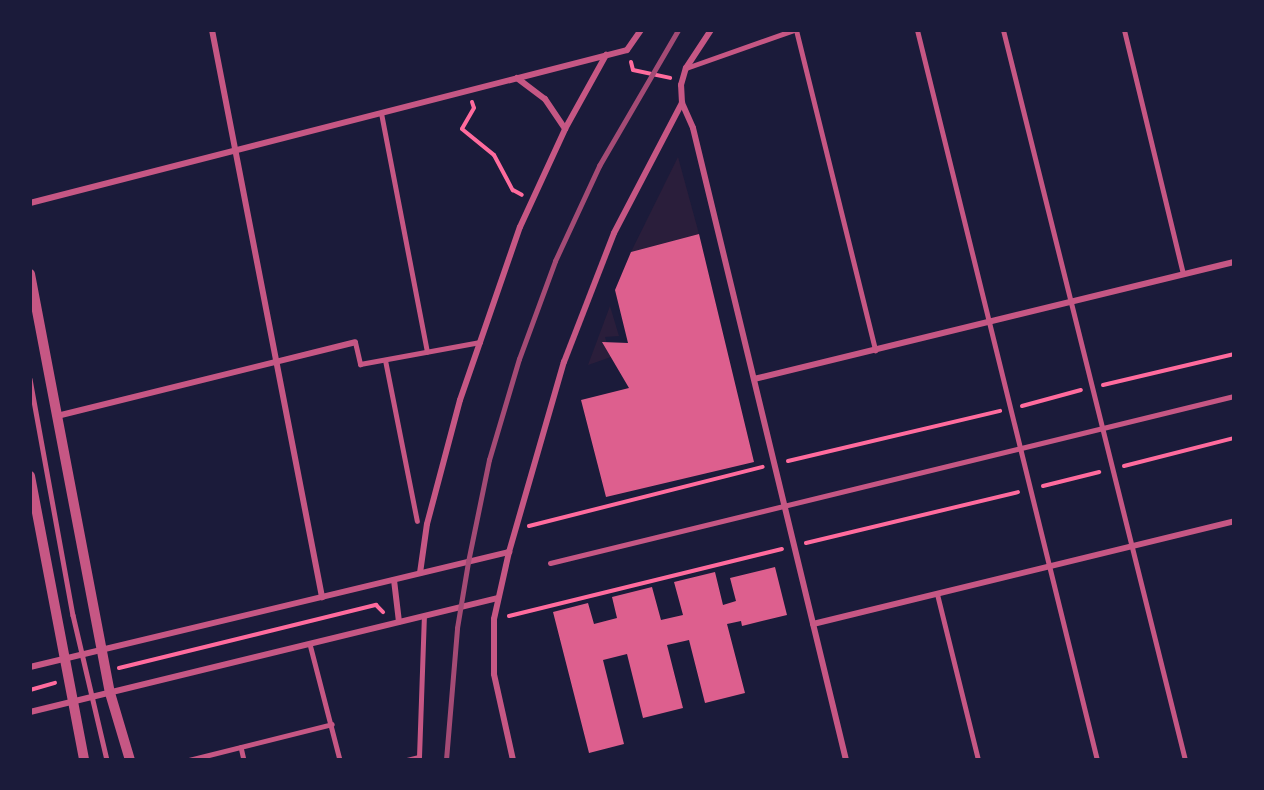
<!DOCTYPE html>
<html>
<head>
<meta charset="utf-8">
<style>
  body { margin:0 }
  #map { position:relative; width:1264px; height:790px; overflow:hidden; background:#1b1b3a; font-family:"Libre Baskerville",serif }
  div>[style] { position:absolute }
  .green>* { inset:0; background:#2a1e3b }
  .building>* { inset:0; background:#dd5f8e }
  .path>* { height:4px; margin:-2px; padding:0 2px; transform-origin:2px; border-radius:2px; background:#ff6b9d }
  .service>* { height:4.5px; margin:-2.25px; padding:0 2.25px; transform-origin:2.25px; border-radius:2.25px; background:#c65784 }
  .pedestrian>* { height:5px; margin:-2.5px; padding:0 2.5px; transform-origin:2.5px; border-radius:2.5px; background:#c65784 }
  .minor>* { height:6px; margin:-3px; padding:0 3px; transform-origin:3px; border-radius:3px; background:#c65784 }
  .tertiary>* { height:10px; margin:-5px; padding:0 5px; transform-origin:5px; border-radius:5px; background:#c65784 }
  .rail>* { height:4.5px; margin:-2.25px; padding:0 2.25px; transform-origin:2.25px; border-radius:2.25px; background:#a44b75 }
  span { translate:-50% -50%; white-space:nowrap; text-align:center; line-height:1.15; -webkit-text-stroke:4.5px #1b1b3a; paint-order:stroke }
  .frame { position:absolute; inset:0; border:32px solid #1b1b3a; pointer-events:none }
</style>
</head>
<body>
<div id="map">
  <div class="green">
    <div style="clip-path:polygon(678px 157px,699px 234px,631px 252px)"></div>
    <div style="clip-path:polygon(610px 306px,619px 336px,605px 337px,611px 357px,588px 365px)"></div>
  </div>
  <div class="building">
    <div style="clip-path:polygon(699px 234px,754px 462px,606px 497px,581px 400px,629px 388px,602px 342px,628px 343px,615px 290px,631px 252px)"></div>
    <div style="clip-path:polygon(775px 567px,787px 615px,742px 626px,741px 621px,727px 624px,745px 693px,705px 703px,689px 640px,667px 645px,683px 708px,643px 718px,627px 654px,603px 660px,624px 744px,589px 753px,553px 612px,588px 603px,594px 624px,617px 618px,612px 597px,652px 587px,661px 620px,683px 615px,674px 582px,715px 572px,723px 605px,736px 601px,730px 578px)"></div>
  </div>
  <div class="path">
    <div style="left:631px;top:62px;width:8px;rotate:76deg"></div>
    <div style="left:633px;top:70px;width:38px;rotate:12deg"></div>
    <div style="left:472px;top:102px;width:6px;rotate:72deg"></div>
    <div style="left:474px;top:108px;width:24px;rotate:120deg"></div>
    <div style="left:462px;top:129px;width:41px;rotate:39.1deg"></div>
    <div style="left:494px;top:155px;width:40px;rotate:62deg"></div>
    <div style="left:513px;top:190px;width:10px;rotate:29deg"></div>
    <div style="left:1103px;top:385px;width:135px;rotate:-13.3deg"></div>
    <div style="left:1022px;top:406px;width:61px;rotate:-15.2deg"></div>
    <div style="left:788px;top:461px;width:218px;rotate:-13.3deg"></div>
    <div style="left:1124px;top:466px;width:114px;rotate:-14.3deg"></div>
    <div style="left:1043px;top:486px;width:58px;rotate:-14deg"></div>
    <div style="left:529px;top:526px;width:241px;rotate:-14.2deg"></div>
    <div style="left:806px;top:543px;width:218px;rotate:-13.5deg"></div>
    <div style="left:509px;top:616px;width:281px;rotate:-13.8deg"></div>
    <div style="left:119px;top:668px;width:265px;rotate:-13.8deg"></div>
    <div style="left:376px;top:605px;width:10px;rotate:45deg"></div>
    <div style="left:30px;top:690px;width:26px;rotate:-16deg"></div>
  </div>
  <div class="service">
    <div style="left:30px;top:379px;width:240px;rotate:79.7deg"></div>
    <div style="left:73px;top:615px;width:149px;rotate:76.8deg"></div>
    <div style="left:310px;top:644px;width:120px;rotate:75.5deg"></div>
    <div style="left:241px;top:747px;width:13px;rotate:77deg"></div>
    <div style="left:189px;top:760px;width:147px;rotate:-14.1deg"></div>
    <div style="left:407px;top:760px;width:12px;rotate:-14deg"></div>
    <div style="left:419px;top:757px;width:141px;rotate:-88deg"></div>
  </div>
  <div class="pedestrian">
    <div style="left:796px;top:30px;width:330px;rotate:76.1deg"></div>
    <div style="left:917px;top:30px;width:752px;rotate:76.15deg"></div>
    <div style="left:1003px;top:30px;width:752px;rotate:76deg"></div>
    <div style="left:1124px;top:30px;width:251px;rotate:76.4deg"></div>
    <div style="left:686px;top:68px;width:114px;rotate:-19.4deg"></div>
    <div style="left:381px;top:113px;width:243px;rotate:79.1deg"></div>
    <div style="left:355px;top:342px;width:23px;rotate:77deg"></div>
    <div style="left:360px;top:364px;width:122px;rotate:-10.4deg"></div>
    <div style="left:385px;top:360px;width:164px;rotate:78.8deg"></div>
    <div style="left:550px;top:563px;width:704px;rotate:-13.72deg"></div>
    <div style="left:937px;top:594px;width:171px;rotate:76.1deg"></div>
  </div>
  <div class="minor">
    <div style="left:212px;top:30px;width:578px;rotate:79.02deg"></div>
    <div style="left:517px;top:78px;width:35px;rotate:37deg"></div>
    <div style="left:545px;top:99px;width:36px;rotate:56deg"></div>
    <div style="left:682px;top:103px;width:27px;rotate:66deg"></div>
    <div style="left:693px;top:128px;width:650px;rotate:76.39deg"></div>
    <div style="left:30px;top:203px;width:616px;rotate:-14.37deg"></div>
    <div style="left:627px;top:50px;width:24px;rotate:-55deg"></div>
    <div style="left:754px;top:379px;width:494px;rotate:-13.7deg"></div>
    <div style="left:57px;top:416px;width:307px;rotate:-13.9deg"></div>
    <div style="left:420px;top:573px;width:49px;rotate:-81.9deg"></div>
    <div style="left:427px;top:524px;width:128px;rotate:-75.1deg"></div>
    <div style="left:460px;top:400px;width:183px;rotate:-70.9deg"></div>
    <div style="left:520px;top:227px;width:108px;rotate:-65.3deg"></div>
    <div style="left:565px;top:129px;width:85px;rotate:-61deg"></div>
    <div style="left:394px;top:580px;width:42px;rotate:83.2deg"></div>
    <div style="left:813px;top:624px;width:433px;rotate:-13.7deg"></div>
    <div style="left:30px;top:667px;width:493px;rotate:-13.5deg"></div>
    <div style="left:30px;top:712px;width:481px;rotate:-13.7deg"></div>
    <div style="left:513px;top:760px;width:88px;rotate:-102.5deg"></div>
    <div style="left:494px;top:674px;width:55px;rotate:-90deg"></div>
    <div style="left:494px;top:619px;width:69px;rotate:-77.4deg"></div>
    <div style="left:509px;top:552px;width:198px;rotate:-73.9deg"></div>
    <div style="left:564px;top:362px;width:138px;rotate:-68.8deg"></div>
    <div style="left:614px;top:233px;width:147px;rotate:-62.4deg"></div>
    <div style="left:682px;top:103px;width:18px;rotate:-93deg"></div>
    <div style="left:681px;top:85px;width:18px;rotate:-74deg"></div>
    <div style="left:686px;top:68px;width:45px;rotate:-56.7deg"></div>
  </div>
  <div class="tertiary">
    <div style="left:30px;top:274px;width:427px;rotate:79.2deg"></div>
    <div style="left:110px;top:693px;width:70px;rotate:73.4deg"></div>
    <div style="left:30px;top:476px;width:289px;rotate:79.2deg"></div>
  </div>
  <div class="rail">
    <div style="left:446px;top:760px;width:132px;rotate:-85.2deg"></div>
    <div style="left:457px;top:628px;width:67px;rotate:-80.5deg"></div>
    <div style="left:468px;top:562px;width:104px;rotate:-78.4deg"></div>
    <div style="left:489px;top:460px;width:105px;rotate:-73.5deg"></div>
    <div style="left:519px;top:359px;width:104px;rotate:-69.8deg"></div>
    <div style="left:555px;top:261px;width:105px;rotate:-65.1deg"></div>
    <div style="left:599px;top:166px;width:157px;rotate:-59.8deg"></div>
  </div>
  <div class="frame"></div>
</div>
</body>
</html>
